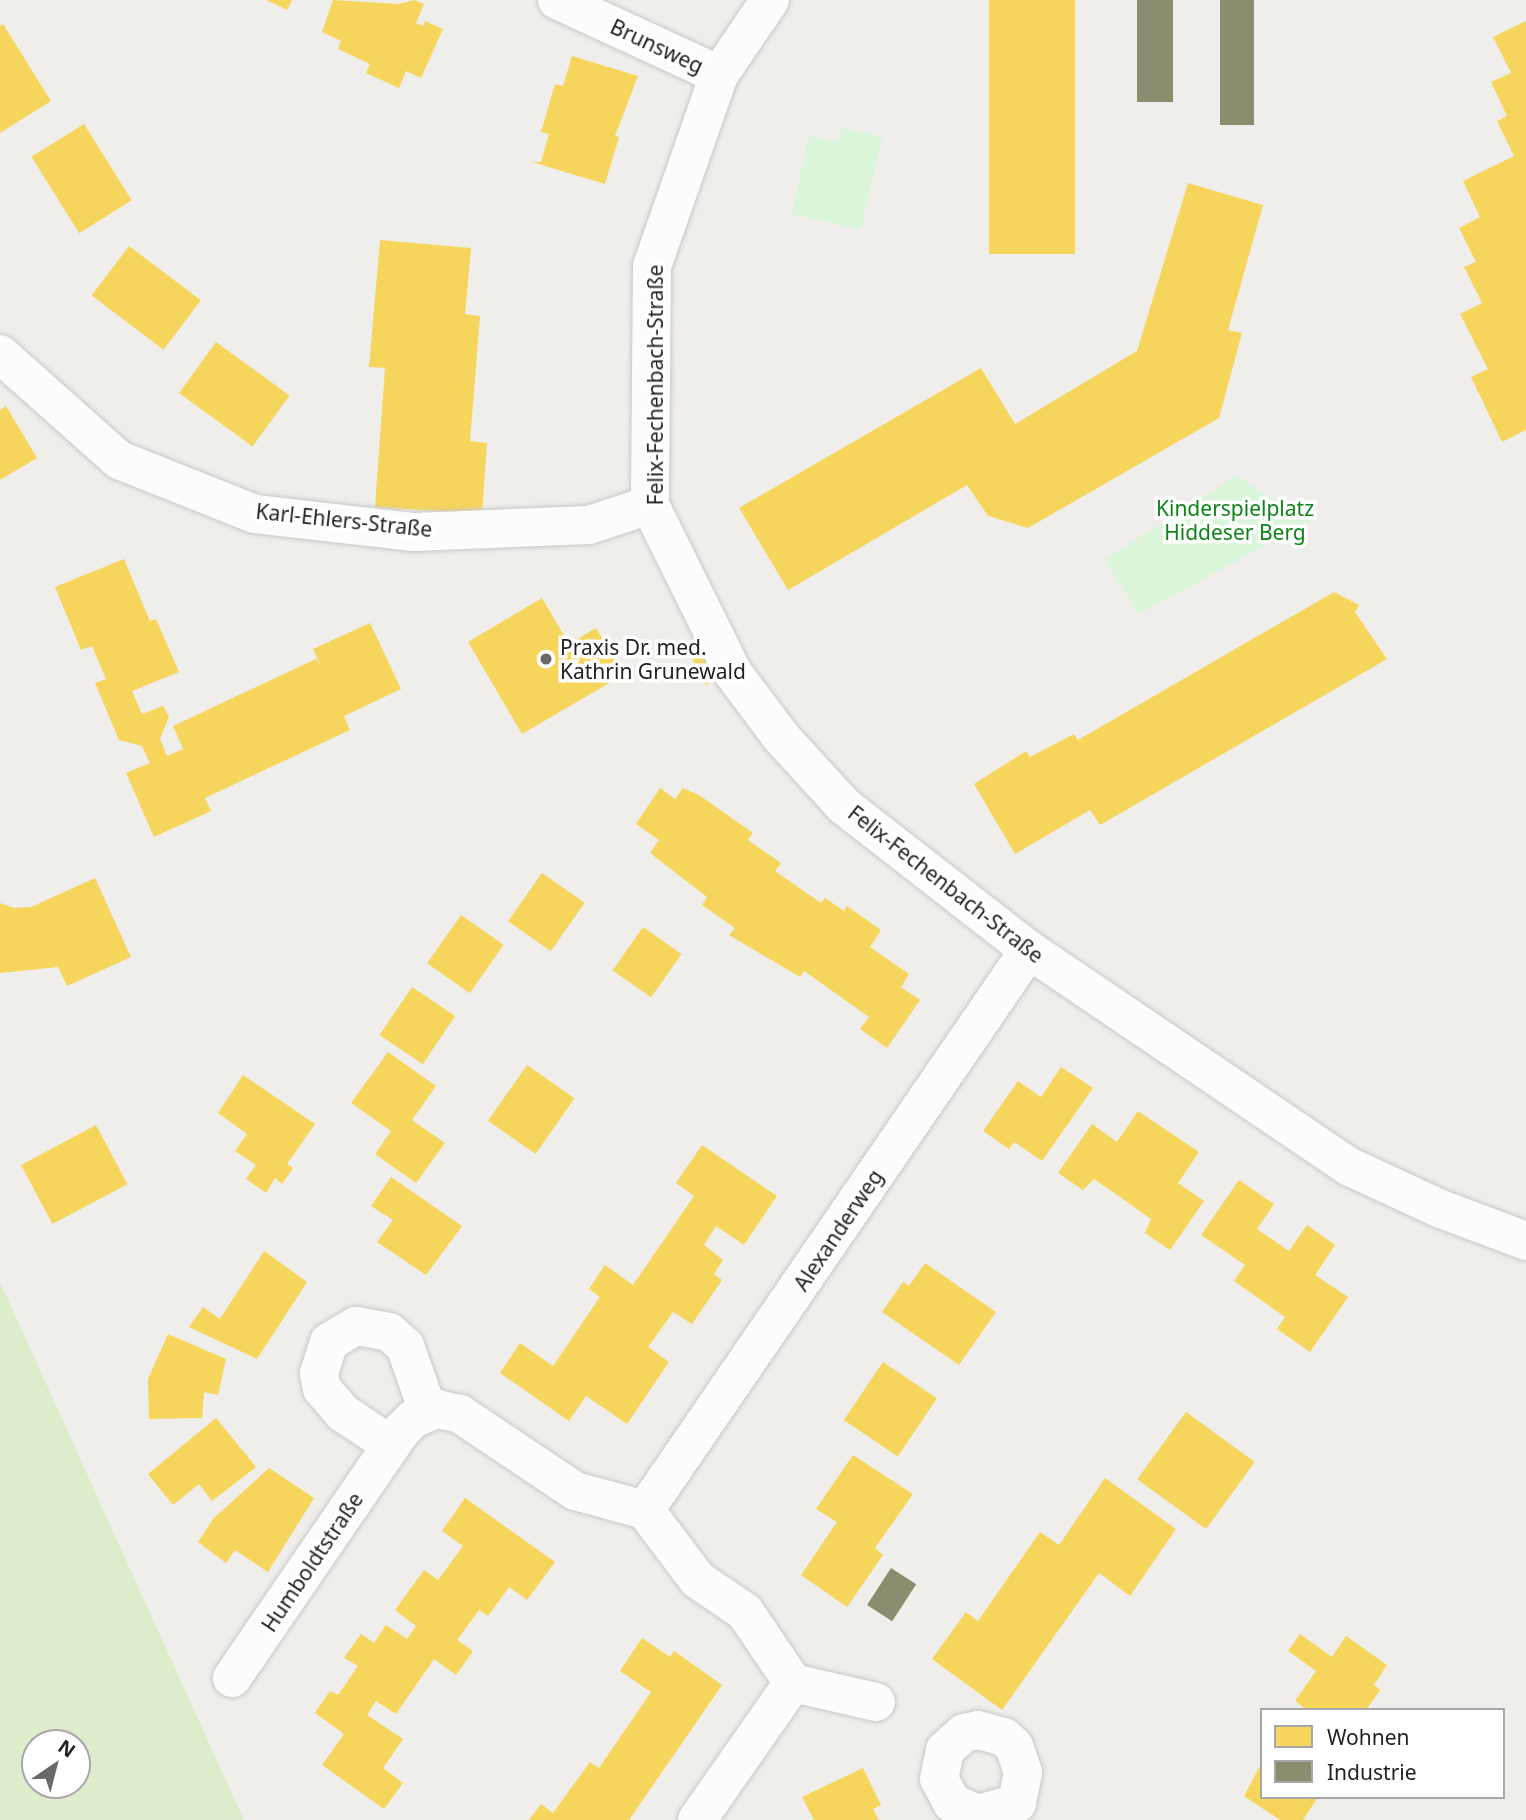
<!DOCTYPE html>
<html>
<head>
<meta charset="utf-8">
<style>
  body { margin:0 }
  #map { position:relative; width:1526px; height:1820px; overflow:hidden; background:#f0eeeb; font-family:"Noto Sans",sans-serif }
  div>[style] { position:absolute }
  .grass>* { inset:0; background:#ddeccb }
  .park>* { inset:0; background:#daf5da }
  .homes>* { inset:0; background:#f6d55c; transform-origin:0 0 }
  .industry>* { inset:0; background:#8c8c6e; transform-origin:0 0 }
  .roads { filter:drop-shadow(0 0 2px #c9c8c7) drop-shadow(0 0 2px #c9c8c7) }
  .minor>* { height:38px; margin:-19px; padding:0 19px; transform-origin:19px; border-radius:19px; background:#fdfcfc }
  .dots>* { width:19px; height:19px; translate:-50% -50%; box-sizing:border-box; border:4px solid #fff; border-radius:50% }
  span { translate:-50% -50%; white-space:nowrap; text-align:center; line-height:1.15; -webkit-text-stroke:7px #fff; paint-order:stroke }
  .street-label { font-size:21px; color:#222 }
  .park-label { font-size:21px; color:#0c8416 }
  .poi-label { font-size:21px; color:#222 }
  .left { translate:0 -50%; text-align:left }
  .legend { position:absolute; left:1260px; top:1708px; width:245px; height:91px; box-sizing:border-box; background:#fff; border:2px solid #a7a7a7; margin:0; padding:9px 12px; list-style:none; font-size:21px; color:#222 }
  .legend li { display:flex; align-items:center; gap:14px; height:35px }
  .legend b { width:35px; border:2px solid #a7a7a7 }
  .north { position:absolute; left:21px; top:1729px; width:70px; height:70px; box-sizing:border-box; background:#fff; border:2px solid #a7a7a7; border-radius:50%; rotate:35deg; font-size:19px; font-weight:700; line-height:28px; text-align:center; color:#222 }
  .north::after { content:''; display:block; margin:auto; width:24px; height:32px; background:#6a6968; clip-path:polygon(50% 0,100% 100%,50% 72%,0 100%) }
</style>
</head>
<body>
<div id="map">
  <div class="grass">
    <div style="clip-path:polygon(evenodd,0 1282px,244px 1820px,0 1820px,0 1282px,35px 1743px,77px 1743px,77px 1785px,35px 1785px,35px 1743px)"></div>
  </div>
  <div class="park">
    <div style="clip-path:polygon(842px 127px,882px 137px,861px 230px,792px 214px,809px 135px,837px 142px)"></div>
    <div style="clip-path:polygon(1236px 476px,1310px 521px,1139px 614px,1104px 560px)"></div>
  </div>
  <div class="homes">
    <div style="clip-path:polygon(266px 0,292px 0,287px 10px)"></div>
    <div style="clip-path:polygon(333px 0,398px 4px,415px 0,424px 4px,416px 23px,423px 26px,425px 21px,443px 29px,421px 78px,406px 71px,399px 88px,366px 73px,370px 64px,338px 49px,341px 41px,322px 32px)"></div>
    <div style="left:989px;top:0;width:86px;height:254px"></div>
    <div style="clip-path:polygon(1526px 21px,1526px 430px,1502px 442px,1471px 377px,1488px 369px,1460px 314px,1482px 303px,1464px 267px,1476px 262px,1459px 228px,1480px 217px,1463px 181px,1514px 156px,1497px 121px,1507px 116px,1491px 82px,1511px 73px,1493px 37px)"></div>
    <div style="clip-path:polygon(3px 24px,51px 101px,0 133px,0 26px)"></div>
    <div style="clip-path:polygon(572px 56px,638px 76px,615px 136px,619px 137px,605px 184px,532px 162px,541px 162px,549px 134px,541px 132px,555px 84px,563px 86px)"></div>
    <div style="left:84px;top:124px;width:90px;height:62px;rotate:58deg"></div>
    <div style="clip-path:polygon(1188px 183px,1263px 205px,1228px 330px,1242px 333px,1219px 418px,1028px 528px,988px 516px,967px 485px,788px 590px,739px 508px,981px 368px,1015px 424px,1137px 351px)"></div>
    <div style="clip-path:polygon(380px 240px,471px 248px,465px 314px,480px 316px,470px 441px,487px 443px,482px 514px,375px 507px,385px 368px,369px 367px)"></div>
    <div style="left:129px;top:246px;width:90px;height:62px;rotate:37deg"></div>
    <div style="left:216px;top:342px;width:91px;height:63px;rotate:36deg"></div>
    <div style="clip-path:polygon(6px 406px,37px 458px,0 480px,0 410px)"></div>
    <div style="clip-path:polygon(124px 559px,150px 621px,156px 619px,179px 672px,132px 691px,142px 714px,163px 706px,169px 717px,160px 739px,167px 756px,183px 749px,173px 726px,316px 659px,321px 667px,313px 649px,370px 623px,401px 689px,344px 716px,350px 730px,205px 798px,211px 811px,154px 837px,126px 773px,150px 763px,142px 746px,119px 740px,95px 683px,106px 679px,92px 646px,81px 650px,55px 587px)"></div>
    <div style="clip-path:polygon(1334px 592px,1359px 605px,1355px 612px,1387px 659px,1100px 825px,1090px 810px,1015px 854px,974px 784px,1026px 751px,1030px 757px,1074px 734px,1078px 740px)"></div>
    <div style="clip-path:polygon(542px 598px,569px 644px,596px 628px,623px 675px,522px 734px,468px 642px)"></div>
    <div style="left:704px;top:653px;width:29px;height:13px;rotate:63deg"></div>
    <div style="clip-path:polygon(660px 788px,675px 799px,683px 788px,699px 795px,753px 833px,748px 840px,781px 863px,775px 871px,821px 903px,825px 898px,844px 911px,847px 906px,881px 930px,870px 947px,909px 974px,901px 987px,920px 1000px,887px 1048px,860px 1029px,869px 1017px,804px 971px,800px 977px,729px 935px,735px 928px,702px 905px,707px 897px,650px 853px,659px 840px,636px 824px)"></div>
    <div style="left:542px;top:873px;width:52px;height:59px;rotate:35deg"></div>
    <div style="clip-path:polygon(95px 878px,131px 957px,67px 986px,58px 967px,0 973px,0 903px,14px 908px,31px 907px)"></div>
    <div style="left:461px;top:915px;width:52px;height:59px;rotate:35deg"></div>
    <div style="left:643px;top:927px;width:47px;height:53px;rotate:35deg"></div>
    <div style="left:412px;top:987px;width:52px;height:58px;rotate:34deg"></div>
    <div style="clip-path:polygon(388px 1052px,436px 1086px,412px 1120px,445px 1143px,416px 1183px,375px 1154px,391px 1131px,351px 1103px)"></div>
    <div style="left:527px;top:1065px;width:58px;height:68px;rotate:35deg"></div>
    <div style="clip-path:polygon(1061px 1067px,1093px 1088px,1042px 1161px,1014px 1142px,1009px 1149px,983px 1131px,1018px 1081px,1041px 1097px)"></div>
    <div style="clip-path:polygon(243px 1075px,315px 1124px,287px 1164px,293px 1168px,282px 1184px,275px 1178px,266px 1193px,246px 1179px,256px 1165px,235px 1151px,247px 1134px,218px 1113px)"></div>
    <div style="clip-path:polygon(1138px 1111px,1199px 1152px,1178px 1183px,1204px 1201px,1170px 1250px,1145px 1233px,1151px 1219px,1123px 1199px,1094px 1179px,1083px 1190px,1058px 1173px,1092px 1124px,1117px 1142px)"></div>
    <div style="left:96px;top:1125px;width:67px;height:85px;rotate:62deg"></div>
    <div style="clip-path:polygon(702px 1145px,777px 1196px,744px 1245px,716px 1226px,704px 1245px,723px 1260px,714px 1274px,722px 1280px,692px 1324px,673px 1312px,648px 1347px,669px 1362px,627px 1424px,586px 1396px,569px 1421px,500px 1373px,520px 1343px,553px 1366px,600px 1297px,589px 1289px,605px 1265px,633px 1285px,694px 1196px,676px 1183px)"></div>
    <div style="clip-path:polygon(391px 1177px,462px 1226px,426px 1275px,377px 1242px,393px 1220px,371px 1206px)"></div>
    <div style="clip-path:polygon(1239px 1180px,1274px 1204px,1257px 1229px,1289px 1251px,1307px 1225px,1335px 1245px,1315px 1275px,1348px 1297px,1310px 1352px,1277px 1329px,1285px 1317px,1234px 1281px,1245px 1265px,1201px 1235px)"></div>
    <div style="clip-path:polygon(264px 1251px,307px 1282px,257px 1359px,189px 1327px,203px 1307px,220px 1319px)"></div>
    <div style="clip-path:polygon(925px 1263px,996px 1312px,959px 1365px,882px 1312px,903px 1282px,909px 1286px)"></div>
    <div style="clip-path:polygon(168px 1334px,226px 1359px,218px 1395px,204px 1392px,202px 1418px,149px 1419px,148px 1379px)"></div>
    <div style="left:883px;top:1362px;width:65px;height:70px;rotate:34deg"></div>
    <div style="left:1186px;top:1412px;width:85px;height:83px;rotate:36deg"></div>
    <div style="clip-path:polygon(216px 1418px,256px 1467px,212px 1501px,199px 1484px,173px 1505px,148px 1474px)"></div>
    <div style="clip-path:polygon(853px 1455px,913px 1494px,875px 1548px,883px 1555px,847px 1607px,801px 1575px,837px 1522px,816px 1509px)"></div>
    <div style="clip-path:polygon(269px 1468px,314px 1498px,268px 1572px,235px 1550px,226px 1563px,198px 1542px,213px 1519px)"></div>
    <div style="clip-path:polygon(1105px 1478px,1176px 1529px,1130px 1596px,1099px 1573px,1002px 1710px,932px 1659px,966px 1612px,978px 1621px,1040px 1532px,1059px 1545px)"></div>
    <div style="clip-path:polygon(465px 1498px,555px 1562px,527px 1600px,509px 1587px,488px 1616px,479px 1610px,457px 1640px,473px 1651px,456px 1675px,434px 1659px,396px 1714px,376px 1701px,367px 1715px,403px 1739px,383px 1768px,403px 1783px,384px 1809px,322px 1765px,344px 1734px,315px 1713px,330px 1691px,338px 1695px,358px 1666px,344px 1658px,361px 1634px,374px 1643px,386px 1625px,407px 1639px,416px 1626px,395px 1610px,424px 1570px,438px 1580px,463px 1546px,442px 1531px)"></div>
    <div style="clip-path:polygon(1300px 1634px,1332px 1657px,1346px 1636px,1387px 1665px,1374px 1685px,1380px 1690px,1366px 1710px,1307px 1710px,1295px 1701px,1316px 1671px,1288px 1651px)"></div>
    <div style="clip-path:polygon(642px 1638px,670px 1657px,674px 1651px,722px 1685px,629px 1820px,529px 1820px,541px 1804px,553px 1813px,590px 1762px,599px 1768px,651px 1692px,620px 1671px)"></div>
    <div style="clip-path:polygon(1262px 1762px,1262px 1797px,1318px 1797px,1303px 1820px,1280px 1820px,1244px 1796px)"></div>
    <div style="clip-path:polygon(863px 1768px,881px 1805px,873px 1809px,879px 1820px,814px 1820px,802px 1797px)"></div>
  </div>
  <div class="industry">
    <div style="left:1137px;top:0;width:36px;height:102px"></div>
    <div style="left:1220px;top:0;width:34px;height:125px"></div>
    <div style="left:891px;top:1568px;width:30px;height:44px;rotate:33deg"></div>
  </div>
  <div class="roads">
    <div class="minor">
      <div style="left:557px;top:0;width:179px;rotate:24.8deg"></div>
      <div style="left:770px;top:0;width:91px;rotate:124.2deg"></div>
      <div style="left:719px;top:75px;width:202px;rotate:109.3deg"></div>
      <div style="left:652px;top:266px;width:239px;rotate:90.5deg"></div>
      <div style="left:650px;top:505px;width:187px;rotate:63.7deg"></div>
      <div style="left:733px;top:673px;width:80px;rotate:53.1deg"></div>
      <div style="left:781px;top:737px;width:93px;rotate:47.6deg"></div>
      <div style="left:844px;top:806px;width:234px;rotate:37.9deg"></div>
      <div style="left:1029px;top:950px;width:387px;rotate:34.1deg"></div>
      <div style="left:1350px;top:1167px;width:100px;rotate:24.8deg"></div>
      <div style="left:1441px;top:1209px;width:91px;rotate:20.6deg"></div>
      <div style="left:0;top:354px;width:159px;rotate:41.7deg"></div>
      <div style="left:119px;top:460px;width:146px;rotate:21.7deg"></div>
      <div style="left:255px;top:514px;width:160px;rotate:6.5deg"></div>
      <div style="left:414px;top:532px;width:175px;rotate:-2.3deg"></div>
      <div style="left:589px;top:525px;width:64px;rotate:-18.2deg"></div>
      <div style="left:391px;top:1445px;width:58px;rotate:-146.3deg"></div>
      <div style="left:343px;top:1413px;width:32px;rotate:-131deg"></div>
      <div style="left:322px;top:1389px;width:16px;rotate:-101deg"></div>
      <div style="left:319px;top:1373px;width:33px;rotate:-72deg"></div>
      <div style="left:329px;top:1342px;width:31px;rotate:-31deg"></div>
      <div style="left:356px;top:1326px;width:34px;rotate:10deg"></div>
      <div style="left:389px;top:1332px;width:21px;rotate:41deg"></div>
      <div style="left:405px;top:1346px;width:69px;rotate:70.5deg"></div>
      <div style="left:645px;top:1510px;width:679px;rotate:-55.56deg"></div>
      <div style="left:232px;top:1678px;width:299px;rotate:-55.6deg"></div>
      <div style="left:401px;top:1431px;width:17px;rotate:-45deg"></div>
      <div style="left:413px;top:1419px;width:26px;rotate:-23deg"></div>
      <div style="left:437px;top:1409px;width:24px;rotate:12deg"></div>
      <div style="left:460px;top:1414px;width:138px;rotate:33.8deg"></div>
      <div style="left:575px;top:1491px;width:73px;rotate:15.2deg"></div>
      <div style="left:645px;top:1510px;width:88px;rotate:52.9deg"></div>
      <div style="left:698px;top:1580px;width:57px;rotate:34.2deg"></div>
      <div style="left:745px;top:1612px;width:86px;rotate:55.9deg"></div>
      <div style="left:793px;top:1683px;width:85px;rotate:12.9deg"></div>
      <div style="left:978px;top:1730px;width:27px;rotate:15deg"></div>
      <div style="left:1004px;top:1737px;width:13px;rotate:42deg"></div>
      <div style="left:1014px;top:1746px;width:28px;rotate:71deg"></div>
      <div style="left:1023px;top:1772px;width:32px;rotate:101deg"></div>
      <div style="left:1017px;top:1803px;width:41px;rotate:164.2deg"></div>
      <div style="left:978px;top:1814px;width:28px;rotate:-157deg"></div>
      <div style="left:952px;top:1803px;width:27px;rotate:-118deg"></div>
      <div style="left:939px;top:1779px;width:30px;rotate:-78deg"></div>
      <div style="left:945px;top:1750px;width:25px;rotate:-42deg"></div>
      <div style="left:964px;top:1733px;width:14px;rotate:-12deg"></div>
      <div style="left:697px;top:1820px;width:167px;rotate:-55deg"></div>
    </div>
  </div>
  <div class="dots">
    <div style="left:546px;top:659px;background:#6a6968"></div>
  </div>
  <div class="street-label">
    <span style="left:657px;top:46px;rotate:25deg">Brunsweg</span>
    <span style="left:655px;top:385px;rotate:-90deg">Felix-Fechenbach-Straße</span>
    <span style="left:344px;top:520px;rotate:6deg">Karl-Ehlers-Straße</span>
    <span style="left:946px;top:884px;rotate:38deg">Felix-Fechenbach-Straße</span>
    <span style="left:838px;top:1230px;rotate:-56deg">Alexanderweg</span>
    <span style="left:312px;top:1562px;rotate:-56deg">Humboldtstraße</span>
  </div>
  <div class="park-label">
    <span style="left:1235px;top:520px">Kinderspielplatz<br>Hiddeser Berg</span>
  </div>
  <div class="poi-label">
    <span class="left" style="left:560px;top:659px">Praxis Dr. med.<br>Kathrin Grunewald</span>
  </div>
  <ul class="legend">
  <li><b style="height:19px;background:#f6d55c"></b>Wohnen</li>
  <li><b style="height:19px;background:#8c8c6e"></b>Industrie</li>
  </ul>
  <div class="north">N</div>
</div>
</body>
</html>
